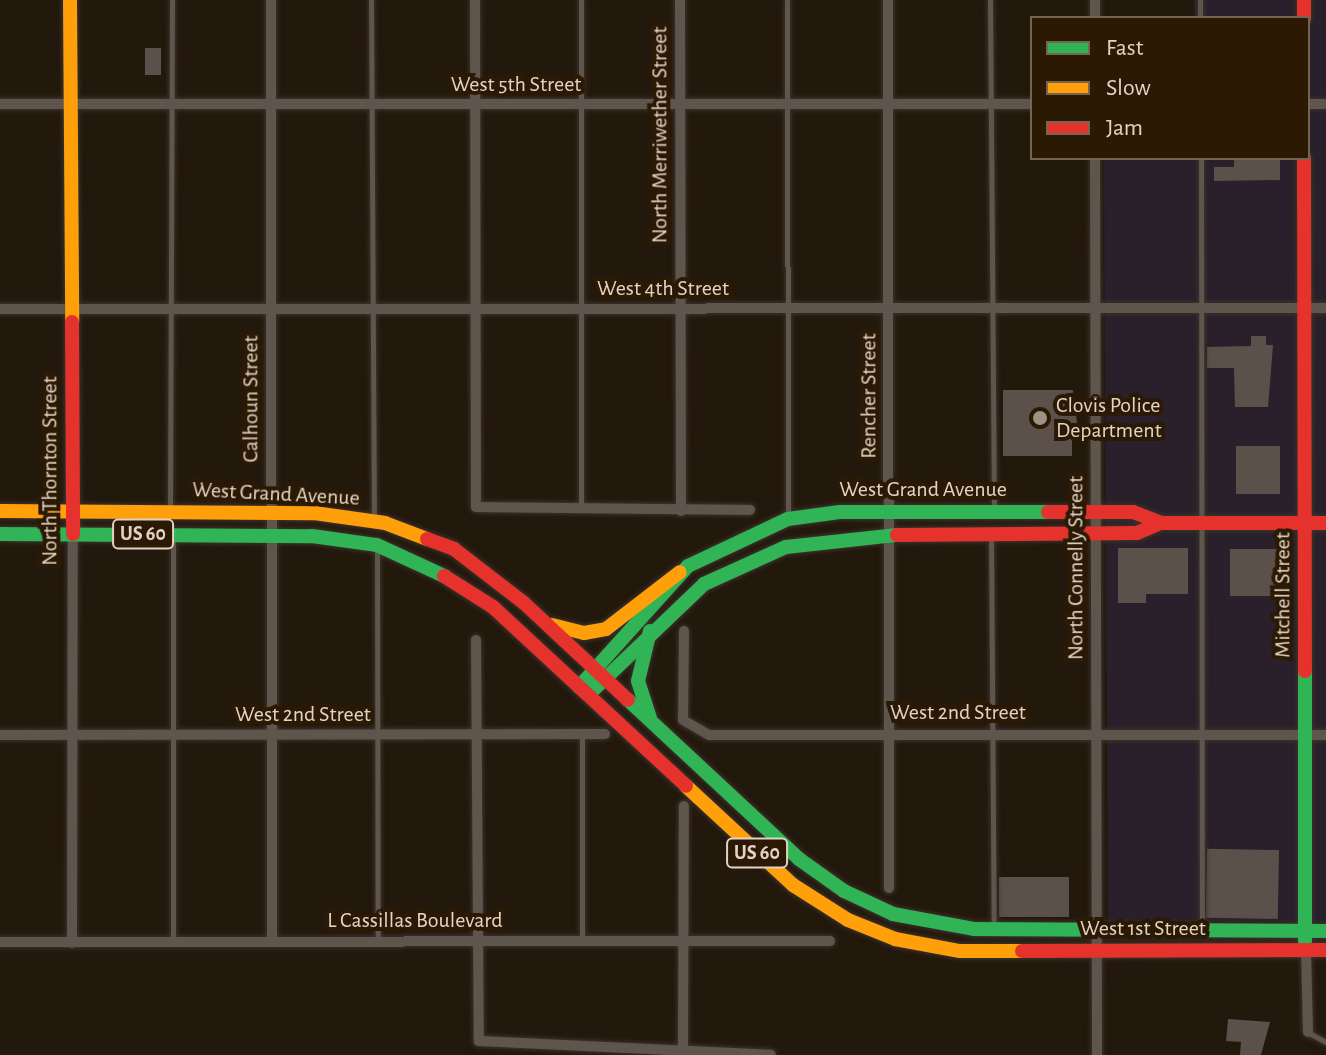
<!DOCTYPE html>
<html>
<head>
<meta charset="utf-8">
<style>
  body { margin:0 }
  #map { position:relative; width:1326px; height:1055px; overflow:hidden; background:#23180c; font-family:"Alegreya Sans",sans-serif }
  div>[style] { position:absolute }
  .commercial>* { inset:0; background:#29202b }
  .building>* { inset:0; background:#5b504a; transform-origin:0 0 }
  .roads { filter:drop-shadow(0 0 2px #3b322b) drop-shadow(0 0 2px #3b322b) }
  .lane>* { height:5px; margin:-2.5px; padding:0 2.5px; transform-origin:2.5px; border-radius:2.5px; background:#5e554d }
  .street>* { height:10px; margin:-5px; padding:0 5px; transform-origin:5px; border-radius:5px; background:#5e554d }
  .fast>* { height:14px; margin:-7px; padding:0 7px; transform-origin:7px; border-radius:7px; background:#30b455 }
  .slow>* { height:14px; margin:-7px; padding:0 7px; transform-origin:7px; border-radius:7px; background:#ff9f0a }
  .jam>* { height:14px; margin:-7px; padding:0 7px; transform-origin:7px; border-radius:7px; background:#e5322d }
  .dots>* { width:22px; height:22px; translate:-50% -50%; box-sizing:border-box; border:4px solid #2c1903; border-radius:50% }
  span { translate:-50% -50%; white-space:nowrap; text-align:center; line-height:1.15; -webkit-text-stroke:8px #2c1903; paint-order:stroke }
  .shield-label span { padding:2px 6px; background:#2c1903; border:2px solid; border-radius:6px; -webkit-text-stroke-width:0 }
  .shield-label { font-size:20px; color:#e1d4c7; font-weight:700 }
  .street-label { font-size:22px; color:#e1d4c7 }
  .poi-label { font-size:22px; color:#e1d4c7 }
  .left { translate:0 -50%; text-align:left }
  .legend { position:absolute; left:1030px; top:16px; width:280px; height:144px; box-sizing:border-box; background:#2c1903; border:2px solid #746451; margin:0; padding:10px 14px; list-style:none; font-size:24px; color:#e1d4c7 }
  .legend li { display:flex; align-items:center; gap:16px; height:40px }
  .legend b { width:40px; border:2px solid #746451 }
</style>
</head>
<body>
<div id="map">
  <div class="commercial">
    <div style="clip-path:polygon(1194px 0,1326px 0,1326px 922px,1108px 921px,1104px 158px,1308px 158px,1308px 18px,1195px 18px)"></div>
  </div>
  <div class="building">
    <div style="left:145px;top:48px;width:16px;height:27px"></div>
    <div style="clip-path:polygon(1234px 158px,1280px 158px,1280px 180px,1214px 181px,1214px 167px,1234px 167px)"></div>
    <div style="clip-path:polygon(1251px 336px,1266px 336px,1266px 345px,1273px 345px,1268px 407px,1235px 407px,1234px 368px,1207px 368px,1207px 347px,1251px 346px)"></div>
    <div style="clip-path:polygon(1003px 390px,1073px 390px,1077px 423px,1072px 423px,1072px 456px,1003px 456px)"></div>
    <div style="left:1236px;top:446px;width:44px;height:48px"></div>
    <div style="clip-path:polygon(1118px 548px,1188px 548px,1188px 594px,1146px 594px,1146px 603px,1118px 603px)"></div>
    <div style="left:1230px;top:549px;width:47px;height:47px"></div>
    <div style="left:1279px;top:850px;width:69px;height:72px;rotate:91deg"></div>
    <div style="left:999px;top:877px;width:70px;height:40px"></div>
    <div style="clip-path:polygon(1228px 1019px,1270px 1022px,1261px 1055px,1240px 1055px,1241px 1042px,1226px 1041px)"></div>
  </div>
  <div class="roads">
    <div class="lane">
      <div style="left:371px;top:0;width:519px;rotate:89.67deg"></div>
      <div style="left:581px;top:0;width:509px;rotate:90deg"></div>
      <div style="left:787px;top:0;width:515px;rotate:89.89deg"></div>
      <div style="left:990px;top:0;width:512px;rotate:89.55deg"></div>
      <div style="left:1200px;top:0;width:18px;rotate:90deg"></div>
      <div style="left:1201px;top:158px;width:767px;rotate:89.93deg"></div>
      <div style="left:170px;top:506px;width:506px;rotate:-89.77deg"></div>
      <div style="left:991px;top:535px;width:390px;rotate:89.6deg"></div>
      <div style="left:173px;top:538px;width:402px;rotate:90deg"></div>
      <div style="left:377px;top:550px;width:390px;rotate:89.9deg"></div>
      <div style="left:582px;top:940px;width:206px;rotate:-90deg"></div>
      <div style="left:1309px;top:1033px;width:19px;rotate:28deg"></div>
    </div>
    <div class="street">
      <div style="left:271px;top:0;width:942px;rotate:89.94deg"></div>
      <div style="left:475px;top:0;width:507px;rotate:89.89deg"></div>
      <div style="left:476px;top:507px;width:274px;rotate:0.6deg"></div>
      <div style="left:680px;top:0;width:511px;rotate:89.89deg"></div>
      <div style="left:888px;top:0;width:888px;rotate:89.94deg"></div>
      <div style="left:1095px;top:0;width:18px;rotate:90deg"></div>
      <div style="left:0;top:104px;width:1032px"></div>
      <div style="left:1308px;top:104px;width:18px"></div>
      <div style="left:1095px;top:158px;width:897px;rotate:89.87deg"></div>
      <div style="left:0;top:309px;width:1326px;rotate:-0.04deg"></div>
      <div style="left:684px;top:631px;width:89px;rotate:90.6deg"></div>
      <div style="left:683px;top:720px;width:30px;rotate:30deg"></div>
      <div style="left:709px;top:735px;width:617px"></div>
      <div style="left:476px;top:640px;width:401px;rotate:89.6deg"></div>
      <div style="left:479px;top:1041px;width:292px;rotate:2.7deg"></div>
      <div style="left:0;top:735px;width:605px;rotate:-0.09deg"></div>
      <div style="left:0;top:942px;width:830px;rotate:-0.07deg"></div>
      <div style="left:72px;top:943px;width:409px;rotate:-89.9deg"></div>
      <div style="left:1306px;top:950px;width:82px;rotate:88.6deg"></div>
      <div style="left:683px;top:1052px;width:246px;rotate:-89.8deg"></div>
    </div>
    <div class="fast">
      <div style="left:0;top:534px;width:312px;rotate:0.4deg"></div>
      <div style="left:312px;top:536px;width:66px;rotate:7.9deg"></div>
      <div style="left:377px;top:545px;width:74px;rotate:24.8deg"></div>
      <div style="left:650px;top:631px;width:51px;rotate:103.5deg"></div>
      <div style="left:638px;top:681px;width:38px;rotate:72deg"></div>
      <div style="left:1305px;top:671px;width:270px;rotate:90deg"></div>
      <div style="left:579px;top:687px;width:163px;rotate:-48deg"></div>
      <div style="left:688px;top:566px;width:110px;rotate:-25.2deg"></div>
      <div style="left:788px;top:519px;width:52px;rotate:-7.7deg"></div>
      <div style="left:840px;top:512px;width:208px"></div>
      <div style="left:588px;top:695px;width:161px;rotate:-43.7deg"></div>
      <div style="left:704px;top:584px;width:90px;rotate:-24.3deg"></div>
      <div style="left:786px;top:547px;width:112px;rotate:-6.2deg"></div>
      <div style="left:628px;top:700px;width:233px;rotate:42.9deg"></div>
      <div style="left:799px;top:859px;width:55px;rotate:35.4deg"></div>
      <div style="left:844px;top:891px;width:54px;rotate:25.1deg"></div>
      <div style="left:893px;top:914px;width:82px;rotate:10.5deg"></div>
      <div style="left:974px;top:929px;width:352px;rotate:0.3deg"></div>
    </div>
    <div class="slow">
      <div style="left:70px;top:0;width:322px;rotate:89.6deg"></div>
      <div style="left:0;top:511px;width:314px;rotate:0.4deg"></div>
      <div style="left:314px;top:513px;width:72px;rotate:8deg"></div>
      <div style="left:385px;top:523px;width:45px;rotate:20.9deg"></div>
      <div style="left:552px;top:625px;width:33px;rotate:14deg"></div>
      <div style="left:584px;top:633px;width:22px;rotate:-10deg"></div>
      <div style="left:606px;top:629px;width:93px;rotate:-37.6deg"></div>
      <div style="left:686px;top:786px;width:146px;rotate:42.8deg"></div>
      <div style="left:793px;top:885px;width:65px;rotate:32.5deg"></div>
      <div style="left:848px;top:920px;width:51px;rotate:22deg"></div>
      <div style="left:895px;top:939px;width:66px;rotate:10.5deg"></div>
      <div style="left:960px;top:951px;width:62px"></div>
    </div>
    <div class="jam">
      <div style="left:1304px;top:0;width:18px;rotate:90deg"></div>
      <div style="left:1304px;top:158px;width:513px;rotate:89.89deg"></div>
      <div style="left:72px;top:322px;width:212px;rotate:89.7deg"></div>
      <div style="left:1048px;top:512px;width:85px"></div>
      <div style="left:1133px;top:512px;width:30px;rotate:21deg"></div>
      <div style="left:1161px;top:523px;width:165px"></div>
      <div style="left:897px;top:535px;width:240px;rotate:-0.5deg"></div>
      <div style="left:1137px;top:533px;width:26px;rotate:-23deg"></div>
      <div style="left:427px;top:539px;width:29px;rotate:20deg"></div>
      <div style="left:454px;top:549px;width:88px;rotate:37.6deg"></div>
      <div style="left:524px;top:603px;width:142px;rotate:43deg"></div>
      <div style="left:444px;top:576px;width:58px;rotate:32.3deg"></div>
      <div style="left:493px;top:607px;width:263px;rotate:42.8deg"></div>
      <div style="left:1022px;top:951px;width:304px;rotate:-0.2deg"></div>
    </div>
  </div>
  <div class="dots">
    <div style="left:1040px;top:418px;background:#9e9286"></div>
  </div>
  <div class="shield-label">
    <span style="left:143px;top:534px">US 60</span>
    <span style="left:757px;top:853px">US 60</span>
  </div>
  <div class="street-label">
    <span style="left:516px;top:85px">West 5th Street</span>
    <span style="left:660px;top:135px;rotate:-90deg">North Merriwether Street</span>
    <span style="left:663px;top:289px">West 4th Street</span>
    <span style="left:869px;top:396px;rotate:-90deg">Rencher Street</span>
    <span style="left:251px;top:399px;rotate:-90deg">Calhoun Street</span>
    <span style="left:50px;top:471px;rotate:-90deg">North Thornton Street</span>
    <span style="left:923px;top:490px">West Grand Avenue</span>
    <span style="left:276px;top:494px;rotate:3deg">West Grand Avenue</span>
    <span style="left:1076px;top:568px;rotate:-90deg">North Connelly Street</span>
    <span style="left:1283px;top:595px;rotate:-90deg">Mitchell Street</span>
    <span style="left:958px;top:713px">West 2nd Street</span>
    <span style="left:303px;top:715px">West 2nd Street</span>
    <span style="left:415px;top:921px">L Cassillas Boulevard</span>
    <span style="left:1143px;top:929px">West 1st Street</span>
  </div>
  <div class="poi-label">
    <span class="left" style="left:1056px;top:418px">Clovis Police<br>Department</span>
  </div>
  <ul class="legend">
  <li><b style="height:10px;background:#30b455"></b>Fast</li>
  <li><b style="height:10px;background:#ff9f0a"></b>Slow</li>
  <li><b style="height:10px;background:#e5322d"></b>Jam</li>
  </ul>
</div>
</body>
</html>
